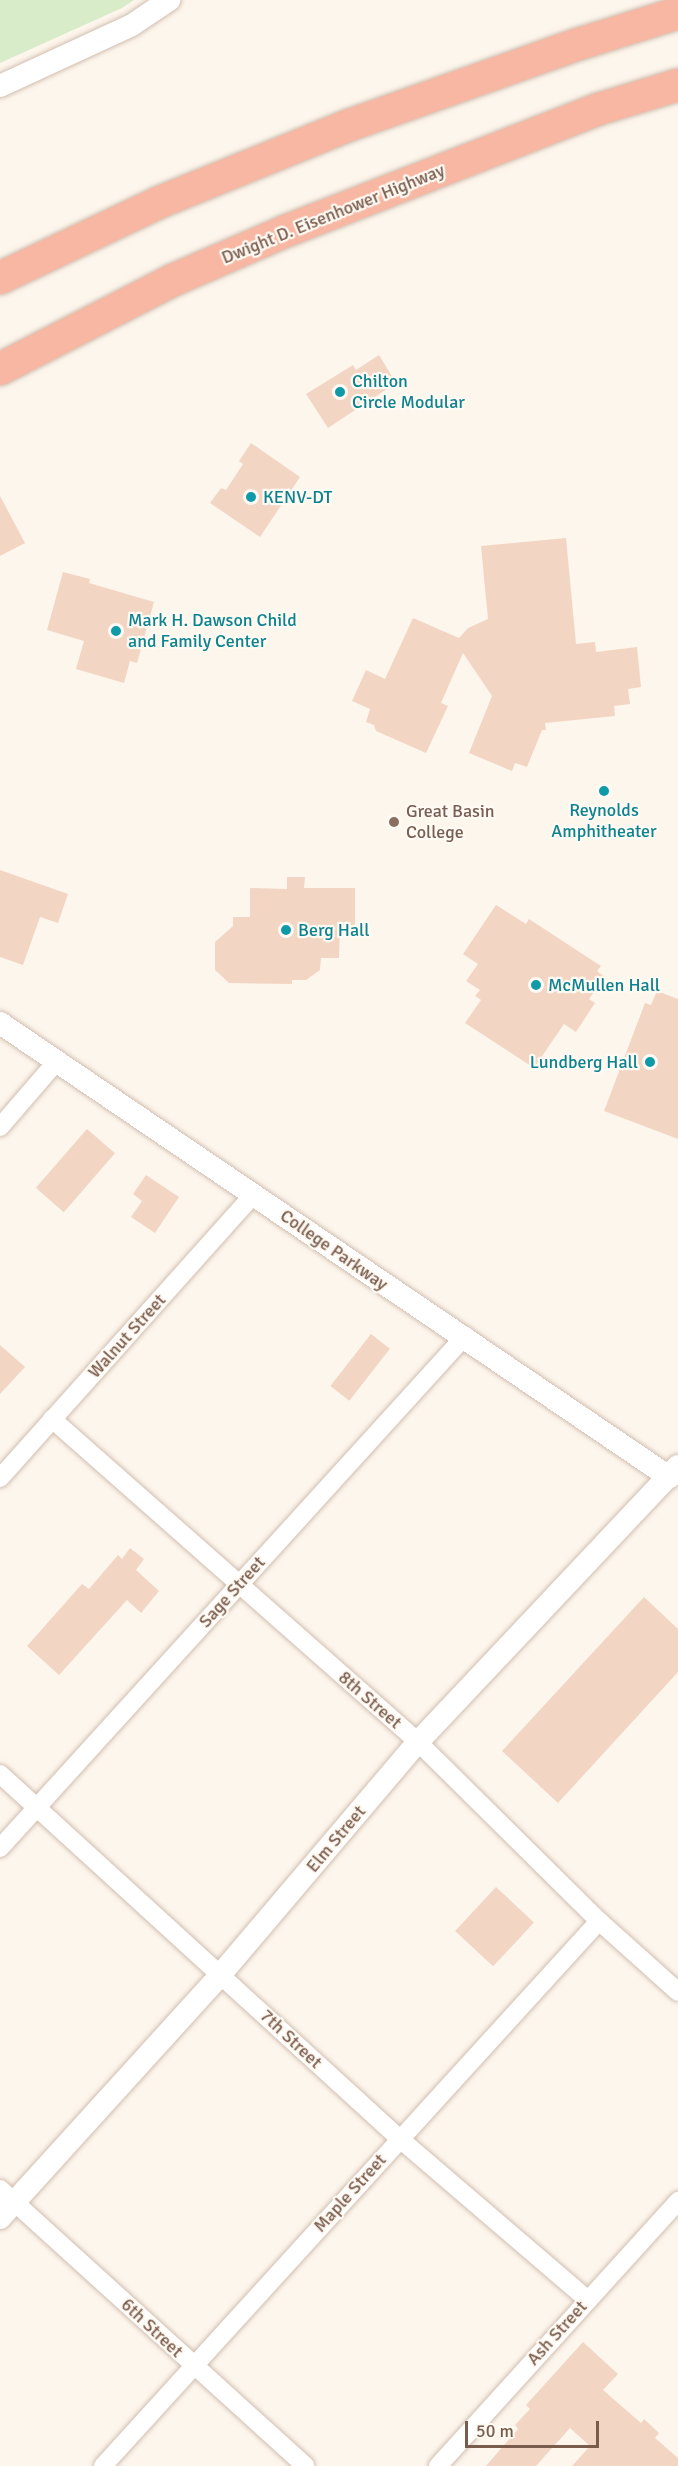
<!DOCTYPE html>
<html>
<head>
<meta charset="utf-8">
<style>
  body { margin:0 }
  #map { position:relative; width:678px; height:2466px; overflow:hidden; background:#fdf6ec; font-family:Signika,sans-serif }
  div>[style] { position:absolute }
  .green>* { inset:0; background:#d8ecc9 }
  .building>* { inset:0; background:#f3d5c3; transform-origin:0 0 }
  .roads { filter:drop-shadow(0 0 2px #d1beb0) drop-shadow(0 0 2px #d1beb0) }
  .minor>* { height:18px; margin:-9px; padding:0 9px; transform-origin:9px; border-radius:9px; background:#fff }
  .tertiary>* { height:22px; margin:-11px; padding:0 11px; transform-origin:11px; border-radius:11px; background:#fff }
  .motorway>* { height:32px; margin:-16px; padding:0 16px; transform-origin:16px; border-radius:16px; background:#f7b7a3 }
  .dots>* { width:16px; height:16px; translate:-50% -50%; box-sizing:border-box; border:3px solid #fffaf3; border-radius:50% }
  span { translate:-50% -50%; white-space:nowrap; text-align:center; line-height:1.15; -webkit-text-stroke:4.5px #fffaf3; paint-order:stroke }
  .street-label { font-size:18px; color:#7a5c4d }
  .culture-label { font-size:18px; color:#0d838f }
  .left { translate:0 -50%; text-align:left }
  .right { translate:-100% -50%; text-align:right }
  .education-label { font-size:18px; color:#785e54 }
  .scale { position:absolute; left:465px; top:2421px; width:134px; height:27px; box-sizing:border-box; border:3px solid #7a5c4d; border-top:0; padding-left:8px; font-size:18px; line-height:21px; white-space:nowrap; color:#7a5c4d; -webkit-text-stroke:4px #fffaf3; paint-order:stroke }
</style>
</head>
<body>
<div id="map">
  <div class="green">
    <div style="clip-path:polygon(0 0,134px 0,122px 8px,0 63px)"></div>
  </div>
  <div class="building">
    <div style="clip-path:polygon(379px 355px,396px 383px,328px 428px,306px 394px,353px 365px,356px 370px)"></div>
    <div style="clip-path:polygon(251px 443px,300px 477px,260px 537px,210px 503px,221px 488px,226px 490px,243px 464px,239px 461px)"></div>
    <div style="clip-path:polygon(0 496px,25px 543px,0 556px)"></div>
    <div style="clip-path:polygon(566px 538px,576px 644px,595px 642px,596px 652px,637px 647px,641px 687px,628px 689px,630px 704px,614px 706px,615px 716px,545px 723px,546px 730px,542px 730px,527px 767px,515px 763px,512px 771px,469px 753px,492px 696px,463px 653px,441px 703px,448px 706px,426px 753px,376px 731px,374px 725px,366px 722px,370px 709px,352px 701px,366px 670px,385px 679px,413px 618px,459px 638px,468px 628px,488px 619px,481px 546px)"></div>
    <div style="clip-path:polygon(63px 572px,90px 579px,89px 583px,154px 602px,137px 663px,130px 661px,124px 683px,76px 669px,84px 641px,47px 630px)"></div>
    <div style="clip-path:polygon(0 870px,68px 894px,58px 923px,40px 917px,23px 965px,0 957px)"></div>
    <div style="clip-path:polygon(287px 877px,305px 877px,304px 888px,355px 888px,355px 926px,340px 926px,339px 958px,321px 958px,320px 970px,306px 980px,292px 980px,292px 984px,229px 983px,215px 970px,215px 942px,233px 926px,233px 917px,250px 917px,250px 888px,287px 889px)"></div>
    <div style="clip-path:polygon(496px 905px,526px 924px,529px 919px,601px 966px,597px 971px,605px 977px,589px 999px,595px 1003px,576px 1032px,564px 1024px,534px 1068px,465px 1023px,481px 1000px,475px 996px,480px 990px,466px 981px,478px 964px,463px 954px)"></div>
    <div style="clip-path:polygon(657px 991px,678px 999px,678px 1139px,604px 1111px,645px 1003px,651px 1005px)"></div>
    <div style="left:87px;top:1129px;width:37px;height:78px;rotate:41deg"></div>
    <div style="clip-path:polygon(146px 1175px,179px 1197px,155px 1233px,131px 1217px,142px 1201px,133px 1194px)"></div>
    <div style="left:371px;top:1334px;width:24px;height:66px;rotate:38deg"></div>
    <div style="clip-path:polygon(0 1345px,25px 1367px,0 1394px)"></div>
    <div style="clip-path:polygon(130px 1548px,144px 1559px,136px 1570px,159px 1591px,141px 1613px,127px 1600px,59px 1675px,27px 1646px,82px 1584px,89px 1589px,118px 1555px,122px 1559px)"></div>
    <div style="clip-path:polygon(644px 1597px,678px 1629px,678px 1672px,558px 1803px,502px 1751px)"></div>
    <div style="left:496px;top:1887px;width:52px;height:60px;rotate:43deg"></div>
    <div style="clip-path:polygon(583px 2342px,618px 2374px,603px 2390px,641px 2423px,644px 2419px,659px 2433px,655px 2438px,678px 2458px,678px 2466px,572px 2466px,590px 2446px,570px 2428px,536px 2466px,486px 2466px,518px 2429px,515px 2425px,530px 2409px,526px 2405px)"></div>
  </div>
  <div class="roads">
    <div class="minor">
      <div style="left:0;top:1127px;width:87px;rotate:-49.2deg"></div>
      <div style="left:52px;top:1419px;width:488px;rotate:41.4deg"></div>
      <div style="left:418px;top:1742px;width:255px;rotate:44.7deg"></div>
      <div style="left:599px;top:1921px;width:106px;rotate:41.9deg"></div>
      <div style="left:0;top:1478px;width:381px;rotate:-48.2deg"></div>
      <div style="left:0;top:1774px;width:542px;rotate:42.38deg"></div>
      <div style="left:400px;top:2139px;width:246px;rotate:40.6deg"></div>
      <div style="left:0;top:1848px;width:692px;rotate:-47.75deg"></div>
      <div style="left:0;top:2189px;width:412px;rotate:42.2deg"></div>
      <div style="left:103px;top:2466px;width:737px;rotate:-47.69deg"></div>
      <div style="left:438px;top:2466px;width:358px;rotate:-47.8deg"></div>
    </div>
    <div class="tertiary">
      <div style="left:0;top:86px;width:145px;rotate:-24.8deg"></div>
      <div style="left:132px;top:25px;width:45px;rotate:-34deg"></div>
      <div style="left:0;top:1023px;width:809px;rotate:34.16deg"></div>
      <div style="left:0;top:2218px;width:329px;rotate:-47.8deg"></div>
      <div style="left:221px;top:1974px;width:304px;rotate:-49.7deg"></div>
      <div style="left:418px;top:1742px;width:379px;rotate:-46.7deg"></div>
    </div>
    <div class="motorway">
      <div style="left:0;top:278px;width:177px;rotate:-25.4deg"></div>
      <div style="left:160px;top:202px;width:202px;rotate:-22.1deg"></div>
      <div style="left:347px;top:126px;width:246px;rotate:-19.5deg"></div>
      <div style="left:579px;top:44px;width:104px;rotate:-17.4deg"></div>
      <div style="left:0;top:369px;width:192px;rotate:-27.2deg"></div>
      <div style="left:171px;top:281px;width:125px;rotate:-23.5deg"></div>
      <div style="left:286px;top:231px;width:336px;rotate:-21.3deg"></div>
      <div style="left:599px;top:109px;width:83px;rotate:-16.9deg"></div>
    </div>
  </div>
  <div class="dots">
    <div style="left:340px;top:392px;background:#0f9aa8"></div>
    <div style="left:251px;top:497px;background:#0f9aa8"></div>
    <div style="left:116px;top:631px;background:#0f9aa8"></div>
    <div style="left:604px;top:791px;background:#0f9aa8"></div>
    <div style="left:394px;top:822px;background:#8d6e63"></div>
    <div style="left:286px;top:930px;background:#0f9aa8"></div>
    <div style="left:536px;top:985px;background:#0f9aa8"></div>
    <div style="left:650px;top:1062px;background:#0f9aa8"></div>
  </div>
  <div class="street-label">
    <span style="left:333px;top:214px;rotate:-22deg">Dwight D. Eisenhower Highway</span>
    <span style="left:334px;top:1250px;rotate:35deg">College Parkway</span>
    <span style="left:127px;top:1336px;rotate:-48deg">Walnut Street</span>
    <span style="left:232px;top:1592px;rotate:-48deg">Sage Street</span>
    <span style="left:370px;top:1700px;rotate:41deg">8th Street</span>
    <span style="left:336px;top:1839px;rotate:-50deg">Elm Street</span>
    <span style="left:291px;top:2039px;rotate:43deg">7th Street</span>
    <span style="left:350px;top:2193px;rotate:-48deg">Maple Street</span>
    <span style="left:152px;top:2328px;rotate:43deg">6th Street</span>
    <span style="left:557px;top:2333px;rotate:-48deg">Ash Street</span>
  </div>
  <div class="culture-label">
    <span class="left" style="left:352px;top:392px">Chilton<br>Circle Modular</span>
    <span class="left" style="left:263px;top:497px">KENV-DT</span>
    <span class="left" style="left:128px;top:631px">Mark H. Dawson Child<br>and Family Center</span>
    <span style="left:604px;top:821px">Reynolds<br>Amphitheater</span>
    <span class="left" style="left:298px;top:930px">Berg Hall</span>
    <span class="left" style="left:548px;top:985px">McMullen Hall</span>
    <span class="right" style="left:638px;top:1062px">Lundberg Hall</span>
  </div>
  <div class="education-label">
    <span class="left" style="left:406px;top:822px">Great Basin<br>College</span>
  </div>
  <div class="scale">50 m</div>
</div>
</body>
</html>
